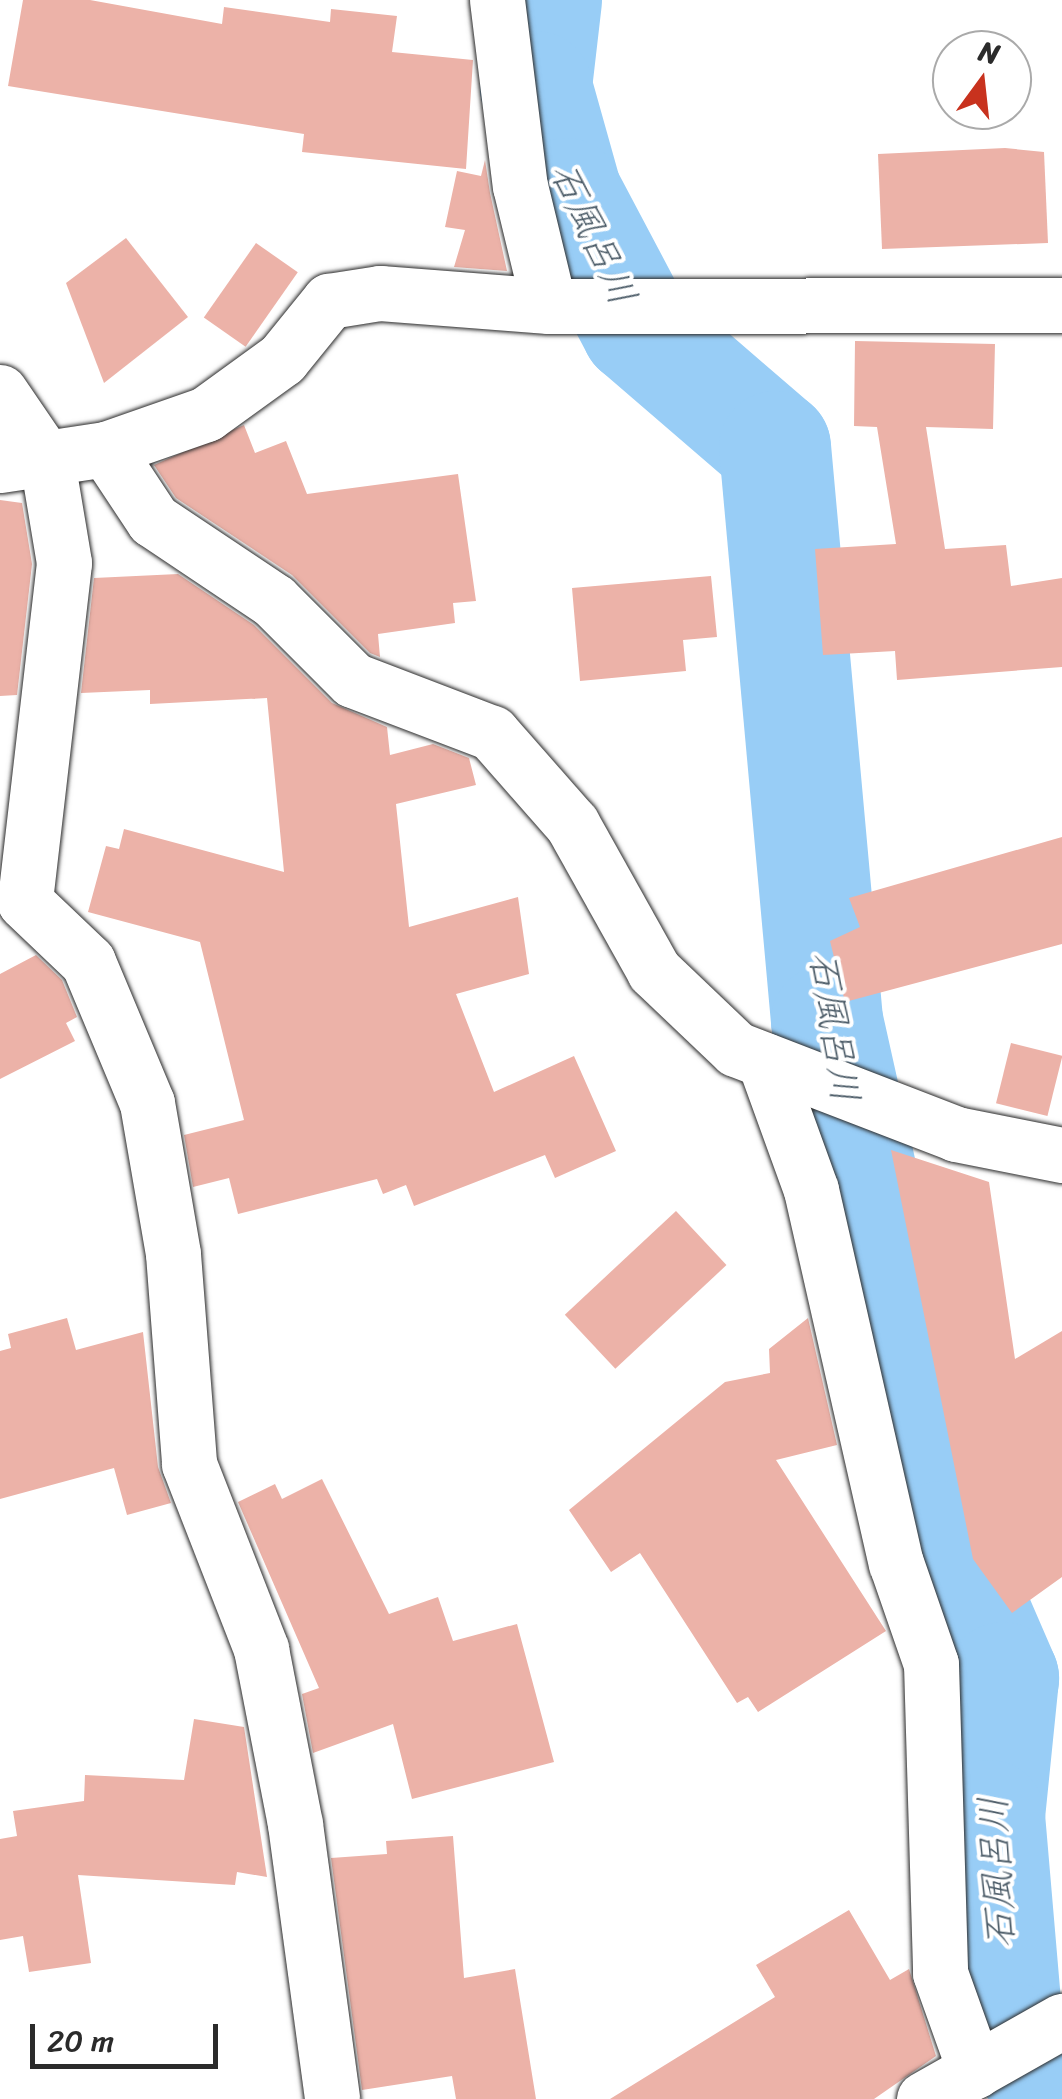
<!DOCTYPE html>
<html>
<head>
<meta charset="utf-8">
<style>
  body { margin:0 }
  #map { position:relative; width:1062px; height:2099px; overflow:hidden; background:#fff; font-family:Sriracha,"Klee One",sans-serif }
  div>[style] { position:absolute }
  .river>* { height:112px; margin:-56px; padding:0 56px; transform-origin:56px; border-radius:56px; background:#98cdf6 }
  .building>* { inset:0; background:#ecb2a8; transform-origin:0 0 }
  .roads { filter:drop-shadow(0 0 2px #2b2b2b) drop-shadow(0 0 2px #2b2b2b) }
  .minor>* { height:55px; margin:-27.5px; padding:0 27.5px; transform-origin:27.5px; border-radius:27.5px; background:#fff }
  span { translate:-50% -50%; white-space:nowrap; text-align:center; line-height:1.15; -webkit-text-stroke:8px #fff; paint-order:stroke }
  .water-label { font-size:38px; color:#4c5c68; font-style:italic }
  .north { position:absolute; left:932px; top:30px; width:100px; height:100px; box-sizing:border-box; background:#fff; border:2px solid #aaa; border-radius:50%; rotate:15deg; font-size:28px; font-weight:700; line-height:40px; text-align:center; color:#2b2b2b }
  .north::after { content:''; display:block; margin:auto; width:35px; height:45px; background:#c8321e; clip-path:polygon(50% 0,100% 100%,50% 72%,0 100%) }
  .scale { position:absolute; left:30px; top:2024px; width:188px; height:45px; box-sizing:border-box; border:5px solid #2b2b2b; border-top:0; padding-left:12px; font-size:30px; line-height:35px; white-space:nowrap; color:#2b2b2b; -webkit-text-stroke:8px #fff; paint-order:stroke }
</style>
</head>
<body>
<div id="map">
  <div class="river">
    <div style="left:546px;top:0;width:88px;rotate:96.6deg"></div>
    <div style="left:536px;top:87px;width:111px;rotate:74.3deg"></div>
    <div style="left:566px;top:194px;width:152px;rotate:62.1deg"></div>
    <div style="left:637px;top:328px;width:182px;rotate:40.8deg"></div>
    <div style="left:775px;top:447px;width:576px;rotate:84.82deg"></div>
    <div style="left:827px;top:1021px;width:529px;rotate:77.44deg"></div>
    <div style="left:942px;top:1537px;width:154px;rotate:66.6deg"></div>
    <div style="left:1003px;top:1678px;width:139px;rotate:95.8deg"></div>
    <div style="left:989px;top:1816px;width:222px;rotate:85.1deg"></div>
    <div style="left:1008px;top:2037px;width:81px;rotate:48deg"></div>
  </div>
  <div class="building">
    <div style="clip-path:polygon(23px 0,90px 0,222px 24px,224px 7px,330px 22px,331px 9px,397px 16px,392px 52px,473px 60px,466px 169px,302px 152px,304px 134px,8px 86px)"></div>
    <div style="clip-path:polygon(1005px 148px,1044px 152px,1048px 243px,882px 249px,878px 154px)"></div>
    <div style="clip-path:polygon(485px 160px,490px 193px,507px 271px,454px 267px,465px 230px,445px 227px,457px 171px,481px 176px)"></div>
    <div style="clip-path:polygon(126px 238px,188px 317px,104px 383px,66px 283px)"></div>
    <div style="left:256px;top:243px;width:51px;height:91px;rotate:35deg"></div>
    <div style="clip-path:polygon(855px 341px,995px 344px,993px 429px,926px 427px,945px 549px,1006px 545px,1011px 586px,1062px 578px,1062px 667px,897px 680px,895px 651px,823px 655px,815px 549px,896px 544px,877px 427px,854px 426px)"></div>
    <div style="clip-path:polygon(244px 425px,255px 453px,286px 441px,307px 494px,458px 474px,476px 601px,453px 603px,455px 623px,378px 634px,380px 657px,370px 653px,292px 575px,176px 498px,154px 465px)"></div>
    <div style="clip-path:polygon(0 500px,22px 503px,32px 564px,17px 695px,0 696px)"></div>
    <div style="clip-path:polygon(178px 574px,254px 625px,332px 703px,387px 727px,390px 755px,433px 744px,469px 758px,476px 785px,396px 804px,409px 927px,518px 897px,529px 974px,456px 994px,494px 1092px,574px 1056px,616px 1151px,555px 1178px,545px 1155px,414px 1206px,406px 1185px,383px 1194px,377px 1179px,238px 1214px,229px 1178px,193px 1187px,184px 1135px,244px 1120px,200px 942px,88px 912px,106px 846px,119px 849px,124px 829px,284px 872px,267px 698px,150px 704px,150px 690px,81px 693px,94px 578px)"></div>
    <div style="clip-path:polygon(711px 576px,717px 637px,683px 640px,686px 671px,580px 681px,572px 588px)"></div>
    <div style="clip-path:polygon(1062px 837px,1062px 944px,845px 1002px,830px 941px,860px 927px,849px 898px)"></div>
    <div style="clip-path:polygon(36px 955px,62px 980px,77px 1017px,66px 1023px,75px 1041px,0 1079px,0 974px)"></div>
    <div style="left:1011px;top:1043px;width:53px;height:62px;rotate:14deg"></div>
    <div style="clip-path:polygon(891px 1150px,989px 1182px,1015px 1359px,1062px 1331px,1062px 1577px,1012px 1613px,973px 1559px)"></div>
    <div style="left:676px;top:1211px;width:74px;height:152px;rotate:47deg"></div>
    <div style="clip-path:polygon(67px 1318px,76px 1350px,143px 1332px,158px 1467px,171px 1503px,127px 1515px,114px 1468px,0 1499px,0 1351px,11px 1348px,8px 1334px)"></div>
    <div style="clip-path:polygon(808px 1318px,837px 1445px,776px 1460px,886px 1631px,758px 1712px,748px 1697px,737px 1703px,640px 1553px,611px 1572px,569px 1510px,725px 1382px,770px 1373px,769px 1349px)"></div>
    <div style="clip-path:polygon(322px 1479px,389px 1614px,438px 1597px,453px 1641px,517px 1624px,554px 1762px,412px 1799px,393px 1724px,313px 1753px,302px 1694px,319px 1688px,238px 1502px,275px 1484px,282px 1499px)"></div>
    <div style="clip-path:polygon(194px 1719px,244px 1727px,267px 1877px,237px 1872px,235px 1885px,78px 1875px,91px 1963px,29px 1972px,23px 1936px,0 1940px,0 1839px,17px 1836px,13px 1811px,84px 1801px,85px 1775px,184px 1780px)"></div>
    <div style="clip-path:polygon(453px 1836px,464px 1978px,515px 1969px,536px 2099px,456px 2099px,452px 2076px,362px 2090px,331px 1858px,387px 1854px,386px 1841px)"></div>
    <div style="clip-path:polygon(849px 1910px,890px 1980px,909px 1969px,936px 2056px,874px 2099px,610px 2099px,775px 1997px,756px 1965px)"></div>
  </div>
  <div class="roads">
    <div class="minor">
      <div style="left:497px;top:0;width:187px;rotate:83deg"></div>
      <div style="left:520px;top:186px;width:123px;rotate:76.4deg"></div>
      <div style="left:0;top:392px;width:83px;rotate:55.7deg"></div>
      <div style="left:47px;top:461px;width:103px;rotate:80.5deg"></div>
      <div style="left:64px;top:563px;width:341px;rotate:96.6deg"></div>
      <div style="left:25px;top:902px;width:87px;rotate:43.6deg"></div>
      <div style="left:88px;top:962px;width:153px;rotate:67.3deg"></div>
      <div style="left:147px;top:1103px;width:153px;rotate:80.2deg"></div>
      <div style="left:173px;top:1254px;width:211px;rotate:85.6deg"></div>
      <div style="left:189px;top:1464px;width:199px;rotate:68.7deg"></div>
      <div style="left:261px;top:1649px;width:178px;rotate:79deg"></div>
      <div style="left:295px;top:1824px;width:277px;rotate:82.3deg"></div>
      <div style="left:106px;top:449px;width:85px;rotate:56.5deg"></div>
      <div style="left:153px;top:520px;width:146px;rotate:33.8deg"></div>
      <div style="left:274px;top:601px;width:112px;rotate:45deg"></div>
      <div style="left:353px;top:680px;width:149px;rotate:20.9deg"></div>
      <div style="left:492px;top:733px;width:121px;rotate:48.7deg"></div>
      <div style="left:572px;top:824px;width:168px;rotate:60.8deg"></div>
      <div style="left:654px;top:971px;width:113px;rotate:43.6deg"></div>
      <div style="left:736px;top:1049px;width:236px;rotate:21.1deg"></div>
      <div style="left:956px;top:1134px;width:108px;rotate:11.2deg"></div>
      <div style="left:0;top:465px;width:107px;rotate:-8.6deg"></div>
      <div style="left:106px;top:449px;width:106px;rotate:-19.3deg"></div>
      <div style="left:206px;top:414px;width:94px;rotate:-35.9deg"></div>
      <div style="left:282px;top:359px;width:75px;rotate:-51deg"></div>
      <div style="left:329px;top:301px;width:52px;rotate:-8.9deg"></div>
      <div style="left:380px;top:293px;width:169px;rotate:4.4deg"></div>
      <div style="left:549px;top:306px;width:513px;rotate:-0.11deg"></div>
      <div style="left:764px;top:1060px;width:138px;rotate:70.1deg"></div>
      <div style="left:811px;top:1190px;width:383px;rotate:77.2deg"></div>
      <div style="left:896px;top:1563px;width:107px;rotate:70.9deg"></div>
      <div style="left:931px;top:1664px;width:309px;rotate:88.3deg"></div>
      <div style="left:940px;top:1973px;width:104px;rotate:70.3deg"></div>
      <div style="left:924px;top:2099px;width:159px;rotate:-29.5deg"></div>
    </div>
  </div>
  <div class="water-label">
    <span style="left:593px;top:234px;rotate:65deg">石風呂川</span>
    <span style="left:834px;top:1027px;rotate:81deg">石風呂川</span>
    <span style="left:997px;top:1872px;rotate:-93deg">石風呂川</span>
  </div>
  <div class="north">N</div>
  <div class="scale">20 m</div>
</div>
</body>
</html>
